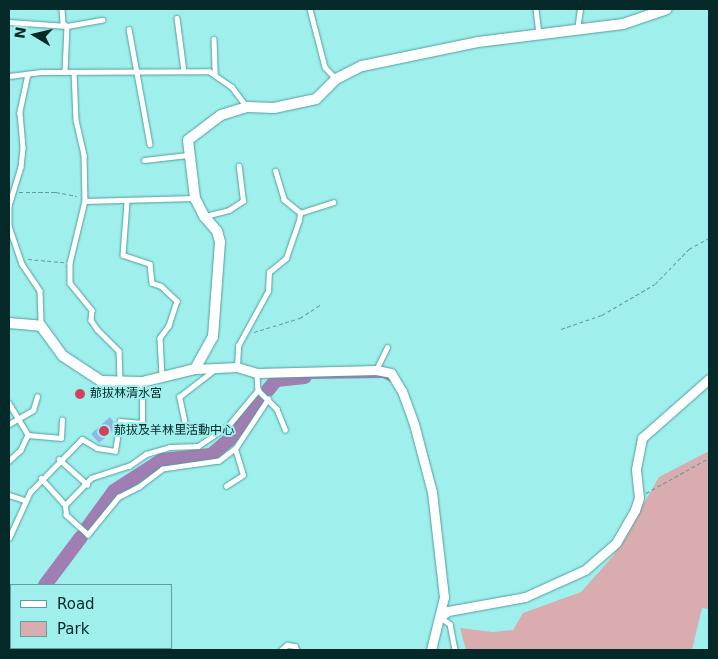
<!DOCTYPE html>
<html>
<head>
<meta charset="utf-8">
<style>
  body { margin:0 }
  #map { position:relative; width:718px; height:659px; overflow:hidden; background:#9fefed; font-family:"DejaVu Sans","Noto Sans TC",sans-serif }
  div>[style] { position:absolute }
  .green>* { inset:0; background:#d9adb0 }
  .stream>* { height:2.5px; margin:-1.25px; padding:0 1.25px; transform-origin:1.25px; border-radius:1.25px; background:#a07eb2 }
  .river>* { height:14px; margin:-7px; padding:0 7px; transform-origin:7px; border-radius:7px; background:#a07eb2 }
  .building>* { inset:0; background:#8eb7e9 }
  .path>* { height:1px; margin-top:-0.5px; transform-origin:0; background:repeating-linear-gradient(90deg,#609d9c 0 4px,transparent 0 6.5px) }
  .roads { filter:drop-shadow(0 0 1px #4f9f9e) drop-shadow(0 0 1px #4f9f9e) }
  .service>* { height:4.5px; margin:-2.25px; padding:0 2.25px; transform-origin:2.25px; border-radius:2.25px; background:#fff }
  .minor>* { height:9px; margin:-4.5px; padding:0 4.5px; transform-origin:4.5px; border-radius:4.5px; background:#fff }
  .tertiary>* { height:10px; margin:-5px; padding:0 5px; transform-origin:5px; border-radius:5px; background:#fff }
  .dots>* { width:14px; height:14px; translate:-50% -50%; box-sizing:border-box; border:2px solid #9fefed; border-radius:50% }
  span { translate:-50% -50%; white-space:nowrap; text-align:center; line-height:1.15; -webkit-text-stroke:4px #9fefed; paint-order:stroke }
  .poi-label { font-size:12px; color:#052828 }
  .left { translate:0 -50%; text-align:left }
  .frame { position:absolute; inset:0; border:10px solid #052828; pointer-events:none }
  .legend { position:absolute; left:10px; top:584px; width:162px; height:65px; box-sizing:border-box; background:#9fefed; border:1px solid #619f9e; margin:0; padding:6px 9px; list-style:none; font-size:15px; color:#052828 }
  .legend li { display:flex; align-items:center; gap:10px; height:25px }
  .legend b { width:25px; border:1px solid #619f9e }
  .north { position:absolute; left:10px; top:10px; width:50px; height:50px; -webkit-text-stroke:4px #9fefed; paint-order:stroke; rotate:279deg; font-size:14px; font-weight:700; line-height:20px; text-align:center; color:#052828 }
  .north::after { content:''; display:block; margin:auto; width:18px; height:22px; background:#052828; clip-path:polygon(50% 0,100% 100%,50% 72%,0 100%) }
</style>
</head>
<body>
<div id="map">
  <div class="green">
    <div style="clip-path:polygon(709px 451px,709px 609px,702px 608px,692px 650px,466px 650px,460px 628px,493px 632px,513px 630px,523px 613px,581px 592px,614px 555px,659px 477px)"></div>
  </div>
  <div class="stream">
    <div style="left:305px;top:377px;width:78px;rotate:-0.7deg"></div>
    <div style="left:383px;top:376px;width:9px;rotate:27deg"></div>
  </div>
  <div class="river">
    <div style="left:268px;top:390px;width:13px;rotate:-51deg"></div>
    <div style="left:276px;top:380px;width:29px;rotate:-6deg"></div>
    <div style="left:87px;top:528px;width:46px;rotate:-53.9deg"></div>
    <div style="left:114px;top:491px;width:57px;rotate:-32.9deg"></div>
    <div style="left:162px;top:460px;width:49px;rotate:-5.8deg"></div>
    <div style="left:211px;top:455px;width:23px;rotate:-40deg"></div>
    <div style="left:229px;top:440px;width:51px;rotate:-52.2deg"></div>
    <div style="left:45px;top:585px;width:60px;rotate:-53.1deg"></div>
  </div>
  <div class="building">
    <div style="clip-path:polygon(110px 417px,115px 424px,114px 430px,99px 443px,91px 434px)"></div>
  </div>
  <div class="path">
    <div style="left:19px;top:192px;width:37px"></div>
    <div style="left:56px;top:192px;width:21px;rotate:11deg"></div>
    <div style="left:28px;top:259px;width:36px;rotate:5deg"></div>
    <div style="left:561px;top:329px;width:43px;rotate:-18.9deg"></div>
    <div style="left:602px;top:315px;width:61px;rotate:-30.3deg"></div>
    <div style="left:655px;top:284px;width:49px;rotate:-45.8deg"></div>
    <div style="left:689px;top:249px;width:23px;rotate:-29deg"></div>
    <div style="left:254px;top:332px;width:48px;rotate:-16.9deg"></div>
    <div style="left:300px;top:318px;width:24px;rotate:-33deg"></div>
    <div style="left:646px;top:493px;width:72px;rotate:-29.1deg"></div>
  </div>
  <div class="roads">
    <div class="service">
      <div style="left:62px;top:9px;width:14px;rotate:86deg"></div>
      <div style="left:63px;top:23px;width:5px;rotate:37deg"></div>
      <div style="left:67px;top:26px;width:46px;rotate:92.5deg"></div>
      <div style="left:310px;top:9px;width:60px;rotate:75.5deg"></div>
      <div style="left:325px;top:67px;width:16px;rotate:47deg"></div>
      <div style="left:536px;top:9px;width:25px;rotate:83deg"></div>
      <div style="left:177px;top:18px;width:53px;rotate:82.5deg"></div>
      <div style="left:9px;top:22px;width:58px;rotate:3.9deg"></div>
      <div style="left:67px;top:26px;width:36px;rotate:-10deg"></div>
      <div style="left:129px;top:29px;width:117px;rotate:79.7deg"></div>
      <div style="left:577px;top:30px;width:21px;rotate:-82deg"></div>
      <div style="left:214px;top:39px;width:35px;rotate:88deg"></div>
      <div style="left:74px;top:72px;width:48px;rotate:87.6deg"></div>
      <div style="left:76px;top:120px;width:36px;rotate:77deg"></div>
      <div style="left:84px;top:155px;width:46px;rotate:88.8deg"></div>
      <div style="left:85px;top:201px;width:64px;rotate:103.6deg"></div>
      <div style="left:70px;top:263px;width:20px;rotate:90deg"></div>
      <div style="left:70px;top:283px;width:35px;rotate:51deg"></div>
      <div style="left:92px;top:310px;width:10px;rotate:96deg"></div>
      <div style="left:91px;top:320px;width:11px;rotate:56deg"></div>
      <div style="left:97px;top:329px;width:31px;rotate:45deg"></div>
      <div style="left:119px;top:351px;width:30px;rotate:88deg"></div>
      <div style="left:28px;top:74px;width:40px;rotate:102deg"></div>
      <div style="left:20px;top:113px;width:35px;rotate:85deg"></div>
      <div style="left:23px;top:148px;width:19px;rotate:96deg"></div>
      <div style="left:21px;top:167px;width:41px;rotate:107.1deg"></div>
      <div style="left:9px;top:206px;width:20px;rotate:90deg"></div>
      <div style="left:9px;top:226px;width:40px;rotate:71.1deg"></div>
      <div style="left:22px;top:264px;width:32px;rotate:56deg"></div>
      <div style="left:40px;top:291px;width:35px;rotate:88deg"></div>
      <div style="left:9px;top:76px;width:34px;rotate:-7deg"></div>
      <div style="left:43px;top:72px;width:166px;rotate:-0.3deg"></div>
      <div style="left:209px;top:71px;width:28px;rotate:35deg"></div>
      <div style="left:232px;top:87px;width:25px;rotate:53deg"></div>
      <div style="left:144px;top:160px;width:44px;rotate:-6.5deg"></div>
      <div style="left:85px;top:201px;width:109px;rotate:-1.6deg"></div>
      <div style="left:127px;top:202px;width:53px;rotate:94.3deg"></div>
      <div style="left:123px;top:255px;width:28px;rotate:18deg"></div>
      <div style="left:150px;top:264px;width:19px;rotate:84deg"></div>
      <div style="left:152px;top:283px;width:9px;rotate:18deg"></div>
      <div style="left:161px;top:286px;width:22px;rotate:43deg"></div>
      <div style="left:177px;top:301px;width:26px;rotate:108deg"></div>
      <div style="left:169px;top:326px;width:15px;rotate:127deg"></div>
      <div style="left:160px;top:338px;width:39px;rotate:87deg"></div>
      <div style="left:300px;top:213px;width:35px;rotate:-18deg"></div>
      <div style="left:205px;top:216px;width:25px;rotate:-14deg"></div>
      <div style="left:229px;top:210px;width:17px;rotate:-33deg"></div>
      <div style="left:243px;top:201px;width:35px;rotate:-97deg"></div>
      <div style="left:237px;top:367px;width:21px;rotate:-87deg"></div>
      <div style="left:238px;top:346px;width:63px;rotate:-61.4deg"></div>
      <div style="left:268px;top:291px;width:19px;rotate:-87deg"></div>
      <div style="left:269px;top:272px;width:22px;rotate:-39deg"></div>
      <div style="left:286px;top:258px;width:39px;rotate:-71deg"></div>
      <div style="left:299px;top:221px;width:8px;rotate:-83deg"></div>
      <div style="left:300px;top:213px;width:21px;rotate:-141deg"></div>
      <div style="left:284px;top:200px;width:30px;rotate:-107deg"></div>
      <div style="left:376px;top:370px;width:25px;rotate:-64deg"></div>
      <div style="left:257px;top:373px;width:17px;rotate:87deg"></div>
      <div style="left:258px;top:390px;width:27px;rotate:45deg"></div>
      <div style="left:277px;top:409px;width:22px;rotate:68deg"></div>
      <div style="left:9px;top:403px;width:37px;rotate:59deg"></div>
      <div style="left:28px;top:435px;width:17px;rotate:115deg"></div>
      <div style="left:21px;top:450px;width:16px;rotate:137deg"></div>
      <div style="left:9px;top:424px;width:28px;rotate:-30deg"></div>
      <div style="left:33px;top:410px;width:14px;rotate:-73deg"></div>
      <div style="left:186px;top:429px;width:33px;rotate:-102deg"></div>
      <div style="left:179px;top:397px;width:44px;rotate:-37.6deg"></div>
      <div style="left:28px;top:435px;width:33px;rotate:5deg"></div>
      <div style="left:61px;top:438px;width:18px;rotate:-87deg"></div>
      <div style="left:235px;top:449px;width:20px;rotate:143deg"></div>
      <div style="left:219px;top:461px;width:57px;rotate:171.9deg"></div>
      <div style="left:163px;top:469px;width:30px;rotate:143deg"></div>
      <div style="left:139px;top:487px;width:22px;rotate:153deg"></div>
      <div style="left:119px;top:497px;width:49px;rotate:129.2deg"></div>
      <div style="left:88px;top:535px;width:30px;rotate:-138deg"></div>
      <div style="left:66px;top:515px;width:10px;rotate:-96deg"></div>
      <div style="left:65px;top:505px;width:37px;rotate:-46deg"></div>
      <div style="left:91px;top:478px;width:40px;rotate:-18deg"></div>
      <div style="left:129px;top:466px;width:21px;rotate:-35deg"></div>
      <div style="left:146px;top:454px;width:25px;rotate:-16deg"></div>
      <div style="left:170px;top:447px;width:28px;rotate:-2deg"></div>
      <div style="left:198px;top:446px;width:36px;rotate:-34deg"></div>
      <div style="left:228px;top:426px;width:47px;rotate:-50.2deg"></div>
      <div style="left:59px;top:459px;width:38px;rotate:42deg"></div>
      <div style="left:41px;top:478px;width:36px;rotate:48deg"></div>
      <div style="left:226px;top:486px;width:20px;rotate:-33deg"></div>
      <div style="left:243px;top:475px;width:27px;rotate:-107deg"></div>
      <div style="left:235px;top:449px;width:60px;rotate:-56.6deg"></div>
      <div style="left:9px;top:495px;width:16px;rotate:18deg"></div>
      <div style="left:9px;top:538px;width:51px;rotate:-65.5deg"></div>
      <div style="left:30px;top:492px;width:74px;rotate:-45.5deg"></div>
      <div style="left:82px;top:439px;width:17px;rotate:31deg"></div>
      <div style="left:97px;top:448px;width:18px;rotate:9deg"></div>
      <div style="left:115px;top:451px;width:30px;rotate:-81deg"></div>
      <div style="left:120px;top:421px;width:22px;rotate:5deg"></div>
      <div style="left:142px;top:423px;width:40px;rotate:-90deg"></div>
      <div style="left:440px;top:617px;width:12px;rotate:35deg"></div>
      <div style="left:450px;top:624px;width:26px;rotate:79deg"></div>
      <div style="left:9px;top:637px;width:2px"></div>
      <div style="left:42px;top:648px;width:1px;rotate:45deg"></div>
      <div style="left:281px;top:650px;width:8px;rotate:-40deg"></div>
      <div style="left:287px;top:645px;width:8px;rotate:7deg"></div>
      <div style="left:295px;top:646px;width:4px;rotate:63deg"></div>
    </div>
    <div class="minor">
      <div style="left:195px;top:369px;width:42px;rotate:-2.7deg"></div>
      <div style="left:237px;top:367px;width:21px;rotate:17deg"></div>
      <div style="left:257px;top:373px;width:119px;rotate:-1.4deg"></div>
      <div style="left:376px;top:370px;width:15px;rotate:11deg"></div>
      <div style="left:391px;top:373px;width:21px;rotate:59deg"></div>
      <div style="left:402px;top:391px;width:35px;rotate:70deg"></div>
      <div style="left:414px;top:424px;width:70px;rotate:75.2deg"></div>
      <div style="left:432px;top:492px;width:106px;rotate:83.5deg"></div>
      <div style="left:444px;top:597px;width:55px;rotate:103.8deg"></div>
      <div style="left:440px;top:617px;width:10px;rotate:-37deg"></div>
      <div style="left:448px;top:611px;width:78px;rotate:-10.3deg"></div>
      <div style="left:525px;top:597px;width:66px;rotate:-24.2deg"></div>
      <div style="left:585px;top:570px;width:41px;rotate:-41.1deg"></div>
      <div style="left:616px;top:543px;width:38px;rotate:-60deg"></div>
      <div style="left:635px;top:510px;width:13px;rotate:-72deg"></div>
      <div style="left:639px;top:498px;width:29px;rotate:-96deg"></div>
      <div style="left:636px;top:469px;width:32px;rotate:-79deg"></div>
      <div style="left:642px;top:438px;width:89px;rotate:-41.4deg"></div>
    </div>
    <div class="tertiary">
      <div style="left:9px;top:323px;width:32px;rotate:5deg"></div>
      <div style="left:41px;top:326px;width:37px;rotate:54deg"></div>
      <div style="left:63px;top:356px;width:45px;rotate:33.3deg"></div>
      <div style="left:101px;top:381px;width:41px;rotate:1.4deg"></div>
      <div style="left:142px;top:382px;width:55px;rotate:-13.8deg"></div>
      <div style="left:195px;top:369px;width:37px;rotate:-61deg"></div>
      <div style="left:213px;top:337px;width:95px;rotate:-85.8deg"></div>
      <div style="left:220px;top:242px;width:11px;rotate:-105deg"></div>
      <div style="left:217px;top:231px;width:20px;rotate:-131deg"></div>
      <div style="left:204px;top:216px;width:20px;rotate:-117deg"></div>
      <div style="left:195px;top:198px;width:58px;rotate:-96.9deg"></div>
      <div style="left:188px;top:140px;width:41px;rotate:-37.1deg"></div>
      <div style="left:221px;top:115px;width:28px;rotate:-17deg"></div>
      <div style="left:248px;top:107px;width:26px;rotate:2deg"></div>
      <div style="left:274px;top:108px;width:43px;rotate:-12.1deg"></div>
      <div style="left:316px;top:99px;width:28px;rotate:-45deg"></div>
      <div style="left:336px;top:79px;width:29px;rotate:-27deg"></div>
      <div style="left:362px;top:66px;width:118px;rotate:-11.7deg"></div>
      <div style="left:478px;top:42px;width:146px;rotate:-7.1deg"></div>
      <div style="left:623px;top:24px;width:46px;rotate:-18.8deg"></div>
    </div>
  </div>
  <div class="dots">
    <div style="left:80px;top:394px;background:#d1415b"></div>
    <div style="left:104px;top:431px;background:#d1415b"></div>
  </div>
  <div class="poi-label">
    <span class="left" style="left:90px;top:394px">𦰡拔林清水宮</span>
    <span class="left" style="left:114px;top:431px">𦰡拔及羊林里活動中心</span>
  </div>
  <div class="frame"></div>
  <ul class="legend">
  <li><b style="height:6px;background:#fff"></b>Road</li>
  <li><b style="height:14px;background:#d9adb0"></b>Park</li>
  </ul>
  <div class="north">N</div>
</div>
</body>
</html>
